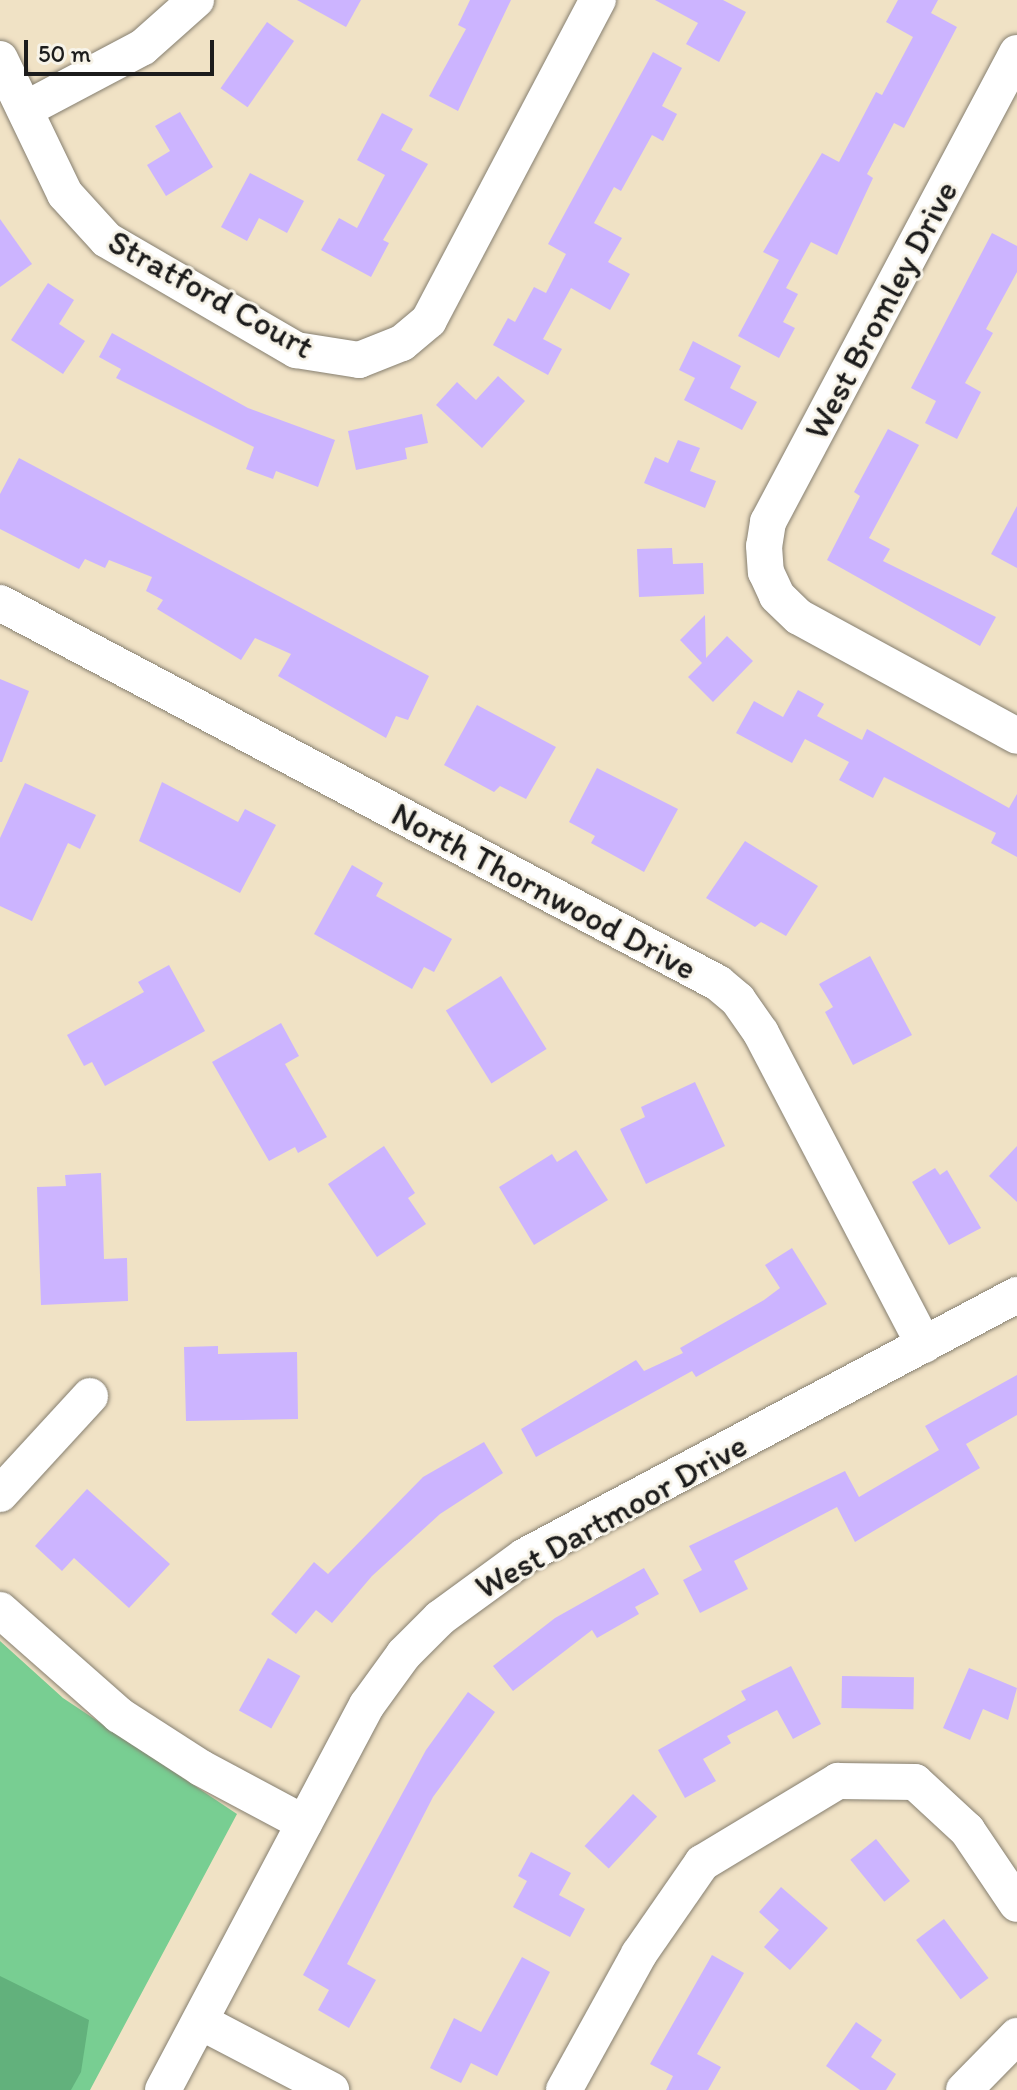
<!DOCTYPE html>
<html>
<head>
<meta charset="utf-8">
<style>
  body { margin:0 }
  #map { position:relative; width:1017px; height:2090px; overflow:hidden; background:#f0e2c5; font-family:Itim,sans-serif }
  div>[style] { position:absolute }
  .green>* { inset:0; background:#78ce92 }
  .forest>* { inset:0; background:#62b17c }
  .building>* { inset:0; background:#ccb4ff; transform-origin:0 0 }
  .roads { filter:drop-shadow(0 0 2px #867f70) drop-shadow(0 0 2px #867f70) }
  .minor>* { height:36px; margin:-18px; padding:0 18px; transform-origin:18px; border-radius:18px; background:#fff }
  span { translate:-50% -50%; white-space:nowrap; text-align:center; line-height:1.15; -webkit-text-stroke:6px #f7f3e8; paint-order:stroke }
  .street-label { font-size:34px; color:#1c1c1c }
  .scale { position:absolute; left:24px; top:40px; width:190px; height:36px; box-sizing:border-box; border:4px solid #1c1c1c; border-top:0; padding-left:10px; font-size:24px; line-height:28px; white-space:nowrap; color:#1c1c1c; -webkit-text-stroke:6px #f7f3e8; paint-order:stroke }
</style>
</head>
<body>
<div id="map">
  <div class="green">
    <div style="clip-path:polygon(0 1641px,63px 1698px,237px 1814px,90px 2090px,0 2090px)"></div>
  </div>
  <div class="forest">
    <div style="clip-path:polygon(0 1976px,89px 2020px,81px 2072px,71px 2090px,0 2090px)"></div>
  </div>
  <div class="building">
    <div style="clip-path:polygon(297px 0,361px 0,346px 27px)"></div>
    <div style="clip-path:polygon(470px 0,511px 0,458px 111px,429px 96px,466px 29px,458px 25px)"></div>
    <div style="clip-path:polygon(655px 0,723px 0,746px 12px,719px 62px,686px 44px,698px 23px)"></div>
    <div style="clip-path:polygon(898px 0,938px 0,931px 13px,957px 27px,904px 128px,894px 123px,867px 174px,873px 178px,837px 255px,811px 242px,786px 288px,798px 294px,783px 322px,795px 328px,779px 358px,738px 336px,779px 260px,763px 252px,822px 153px,839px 162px,876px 92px,882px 95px,913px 37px,886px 22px)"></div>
    <div style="left:267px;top:22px;width:33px;height:81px;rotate:35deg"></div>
    <div style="clip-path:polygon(653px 52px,682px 68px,662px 106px,677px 114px,663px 141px,652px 135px,621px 191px,614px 187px,594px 223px,622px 238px,608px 262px,630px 274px,610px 310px,571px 288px,543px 339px,562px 349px,548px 375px,493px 345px,508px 318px,515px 322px,534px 287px,546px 293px,566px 254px,548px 244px)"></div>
    <div style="clip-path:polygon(180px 112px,213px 167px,166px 196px,147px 165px,170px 151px,155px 126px)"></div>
    <div style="clip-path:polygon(382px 113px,413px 129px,401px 150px,428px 164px,383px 240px,389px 243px,371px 277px,321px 250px,339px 218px,357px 228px,385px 175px,357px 160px)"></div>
    <div style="clip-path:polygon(250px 173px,304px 201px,287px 233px,259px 218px,247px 241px,221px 227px)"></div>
    <div style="clip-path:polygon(0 219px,32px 264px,0 287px)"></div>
    <div style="clip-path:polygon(992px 233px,1017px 246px,1017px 272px,986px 329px,993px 333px,965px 383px,981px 392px,957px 439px,925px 423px,936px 401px,911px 388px)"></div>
    <div style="clip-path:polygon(48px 283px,74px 300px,59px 324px,85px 341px,63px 374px,11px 340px)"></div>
    <div style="clip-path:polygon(112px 333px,248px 408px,335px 440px,318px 487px,276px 471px,273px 479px,246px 469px,254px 447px,116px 378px,121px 369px,99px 357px)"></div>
    <div style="clip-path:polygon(693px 341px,741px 366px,730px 388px,757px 402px,742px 430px,684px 400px,695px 378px,679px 370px)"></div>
    <div style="clip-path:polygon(498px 376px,525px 401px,482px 448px,436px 405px,457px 382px,476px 400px)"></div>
    <div style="clip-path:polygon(422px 414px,428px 443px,405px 448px,407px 459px,356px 470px,348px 431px)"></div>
    <div style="clip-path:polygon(888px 429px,919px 445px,869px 538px,890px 549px,883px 561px,996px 617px,980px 646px,827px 560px,860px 496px,854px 492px)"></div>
    <div style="clip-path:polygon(678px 440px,700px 448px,690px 471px,716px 481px,705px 508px,644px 483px,655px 457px,668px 463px)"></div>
    <div style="clip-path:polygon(19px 458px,429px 676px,408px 720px,396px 716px,386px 738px,278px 676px,291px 654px,255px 638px,241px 660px,157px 609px,163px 600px,146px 591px,152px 577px,109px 560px,105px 568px,85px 559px,79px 569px,0 529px,0 494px)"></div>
    <div style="clip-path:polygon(1017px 506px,1017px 568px,991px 554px)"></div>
    <div style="clip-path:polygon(672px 548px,673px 564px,703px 563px,704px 594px,639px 597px,637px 549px)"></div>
    <div style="clip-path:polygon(705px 615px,706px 658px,727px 636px,753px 661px,713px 702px,688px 677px,702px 663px,680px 640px)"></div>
    <div style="clip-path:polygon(0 679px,29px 691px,2px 762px,0 762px)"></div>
    <div style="clip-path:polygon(798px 690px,824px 704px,817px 716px,862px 740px,867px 729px,1009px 808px,1017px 794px,1017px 857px,991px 843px,996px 833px,884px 777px,873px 798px,839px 780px,849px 762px,805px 739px,792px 763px,736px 733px,754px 701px,783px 717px)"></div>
    <div style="clip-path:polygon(477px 705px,556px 747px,526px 799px,500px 786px,494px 792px,444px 765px)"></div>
    <div style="clip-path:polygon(597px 768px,678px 809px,644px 872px,591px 843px,595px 836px,569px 822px)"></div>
    <div style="clip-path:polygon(162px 782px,238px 822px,245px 809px,276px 825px,240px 893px,139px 841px)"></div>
    <div style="clip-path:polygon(25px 783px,96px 815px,80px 849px,68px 843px,32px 921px,0 906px,0 838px)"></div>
    <div style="clip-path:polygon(745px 841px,818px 886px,786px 936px,761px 922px,755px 927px,706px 898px)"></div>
    <div style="clip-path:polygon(352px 865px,383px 883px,376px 896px,452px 939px,434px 972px,424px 967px,412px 989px,314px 934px)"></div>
    <div style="clip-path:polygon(870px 956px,912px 1035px,853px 1065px,825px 1012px,833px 1007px,819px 984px)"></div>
    <div style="clip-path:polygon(169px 965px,205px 1031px,105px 1086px,92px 1062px,84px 1066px,67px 1035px,144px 992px,138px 982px)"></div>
    <div style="left:501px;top:976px;width:86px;height:65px;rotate:58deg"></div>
    <div style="clip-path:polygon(281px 1023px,299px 1056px,285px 1064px,327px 1137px,298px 1153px,295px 1147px,269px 1161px,212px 1062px)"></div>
    <div style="clip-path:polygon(695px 1082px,725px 1146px,646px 1184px,620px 1129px,645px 1117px,641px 1107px)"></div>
    <div style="clip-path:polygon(384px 1146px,415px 1193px,408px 1198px,426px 1224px,377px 1257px,328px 1184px)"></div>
    <div style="clip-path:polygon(1017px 1146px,1017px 1202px,989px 1176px)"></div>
    <div style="clip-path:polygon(576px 1150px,608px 1200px,534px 1245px,499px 1187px,552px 1154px,557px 1162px)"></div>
    <div style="clip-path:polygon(935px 1168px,940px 1175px,947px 1170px,981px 1228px,949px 1245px,912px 1182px)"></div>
    <div style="clip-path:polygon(101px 1173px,104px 1259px,127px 1258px,128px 1301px,41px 1305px,37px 1187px,66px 1186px,65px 1175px)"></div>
    <div style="clip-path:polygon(792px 1248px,827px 1304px,696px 1377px,692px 1371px,536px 1457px,521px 1429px,636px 1360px,644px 1371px,683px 1353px,680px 1348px,764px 1300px,780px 1288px,765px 1265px)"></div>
    <div style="clip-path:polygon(218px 1346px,218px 1354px,297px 1352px,298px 1419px,186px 1421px,184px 1347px)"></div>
    <div style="clip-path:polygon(1017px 1375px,1017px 1415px,966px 1444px,980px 1468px,855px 1542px,837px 1507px,734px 1561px,748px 1589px,700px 1613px,683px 1580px,702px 1570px,689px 1546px,845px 1471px,859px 1497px,939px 1450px,925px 1426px)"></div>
    <div style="clip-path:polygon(484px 1442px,503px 1473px,440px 1514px,372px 1576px,332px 1623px,316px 1610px,296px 1634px,271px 1614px,314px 1562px,328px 1574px,423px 1477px)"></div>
    <div style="clip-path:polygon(87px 1489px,170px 1564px,129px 1608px,74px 1558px,62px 1571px,35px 1546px)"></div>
    <div style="clip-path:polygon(644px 1568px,659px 1594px,635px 1607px,639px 1614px,597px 1638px,592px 1630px,513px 1691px,493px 1666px,555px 1618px)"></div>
    <div style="left:268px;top:1658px;width:37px;height:60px;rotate:29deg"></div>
    <div style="clip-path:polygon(791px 1666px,821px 1724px,793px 1739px,777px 1710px,727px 1736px,731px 1743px,703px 1759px,716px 1781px,685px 1798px,658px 1750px,746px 1700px,741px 1691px)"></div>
    <div style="clip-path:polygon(969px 1668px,1017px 1688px,1008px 1720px,983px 1709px,970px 1740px,943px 1728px)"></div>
    <div style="left:842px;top:1676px;width:72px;height:32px;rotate:1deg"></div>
    <div style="clip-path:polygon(468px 1692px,495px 1712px,433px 1797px,347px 1964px,376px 1980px,349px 2028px,318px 2010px,329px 1990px,303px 1975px,426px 1750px)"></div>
    <div style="left:633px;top:1794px;width:33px;height:71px;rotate:43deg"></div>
    <div style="left:876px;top:1839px;width:54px;height:33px;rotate:51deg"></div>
    <div style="clip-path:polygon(531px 1852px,571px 1873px,559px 1895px,585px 1909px,570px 1937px,513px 1907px,527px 1881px,518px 1876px)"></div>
    <div style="clip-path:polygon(781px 1887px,828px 1928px,790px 1970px,764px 1947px,779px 1930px,759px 1912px)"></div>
    <div style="left:944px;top:1919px;width:74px;height:35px;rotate:53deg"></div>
    <div style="clip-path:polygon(712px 1955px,744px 1973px,697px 2054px,721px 2067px,708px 2090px,666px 2090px,673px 2076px,650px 2064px)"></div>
    <div style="clip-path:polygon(522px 1957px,550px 1972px,497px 2076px,471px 2063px,461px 2083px,430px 2068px,454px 2018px,481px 2032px)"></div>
    <div style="clip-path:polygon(856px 2022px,882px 2040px,871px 2057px,896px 2074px,886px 2090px,860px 2090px,826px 2066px)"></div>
  </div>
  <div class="roads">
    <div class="minor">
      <div style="left:1017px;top:53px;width:531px;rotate:117.96deg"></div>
      <div style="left:768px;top:522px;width:24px;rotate:99deg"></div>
      <div style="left:764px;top:546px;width:26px;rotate:86deg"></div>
      <div style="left:766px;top:572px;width:26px;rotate:65deg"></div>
      <div style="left:777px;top:596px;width:30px;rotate:44deg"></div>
      <div style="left:799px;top:617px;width:248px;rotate:28.6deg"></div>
      <div style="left:0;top:59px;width:150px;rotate:64.3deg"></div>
      <div style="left:65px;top:194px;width:62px;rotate:47.6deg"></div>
      <div style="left:107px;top:240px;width:219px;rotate:30.2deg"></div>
      <div style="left:296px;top:350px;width:64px;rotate:9deg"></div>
      <div style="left:359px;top:360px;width:46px;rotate:-21.6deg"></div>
      <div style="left:402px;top:343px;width:35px;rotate:-40deg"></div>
      <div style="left:429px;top:320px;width:362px;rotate:-62.2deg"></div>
      <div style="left:26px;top:109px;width:132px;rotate:-27.9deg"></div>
      <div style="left:143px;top:47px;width:71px;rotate:-41.6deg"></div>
      <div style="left:0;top:603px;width:812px;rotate:27.89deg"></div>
      <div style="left:718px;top:983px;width:26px;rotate:40deg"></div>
      <div style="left:738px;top:1000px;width:40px;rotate:55.1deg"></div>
      <div style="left:761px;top:1033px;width:352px;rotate:62.4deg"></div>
      <div style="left:0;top:1494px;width:133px;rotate:-47.4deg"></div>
      <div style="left:0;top:1610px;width:159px;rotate:41.4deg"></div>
      <div style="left:119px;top:1715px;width:98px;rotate:32.9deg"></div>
      <div style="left:201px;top:1768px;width:117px;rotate:28.1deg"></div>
      <div style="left:201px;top:2022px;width:147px;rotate:27.6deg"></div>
      <div style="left:163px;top:2090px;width:436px;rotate:-62.1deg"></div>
      <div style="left:367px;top:1705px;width:63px;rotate:-54deg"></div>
      <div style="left:404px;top:1654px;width:51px;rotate:-45deg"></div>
      <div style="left:440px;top:1618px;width:105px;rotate:-36.1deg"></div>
      <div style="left:525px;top:1556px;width:557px;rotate:-27.95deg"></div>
      <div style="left:564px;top:2090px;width:155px;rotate:-61.1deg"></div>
      <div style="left:639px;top:1954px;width:111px;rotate:-55.3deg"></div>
      <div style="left:702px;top:1863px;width:159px;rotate:-31.1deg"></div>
      <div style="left:838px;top:1781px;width:77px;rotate:0.7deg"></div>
      <div style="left:915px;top:1782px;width:71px;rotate:42.7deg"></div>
      <div style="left:967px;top:1830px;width:89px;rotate:56deg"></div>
      <div style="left:964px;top:2090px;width:76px;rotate:-45.5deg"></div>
    </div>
  </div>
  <div class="street-label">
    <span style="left:211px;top:294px;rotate:29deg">Stratford Court</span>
    <span style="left:881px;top:310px;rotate:-62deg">West Bromley Drive</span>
    <span style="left:544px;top:891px;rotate:28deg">North Thornwood Drive</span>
    <span style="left:611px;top:1516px;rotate:-29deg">West Dartmoor Drive</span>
  </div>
  <div class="scale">50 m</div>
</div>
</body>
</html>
